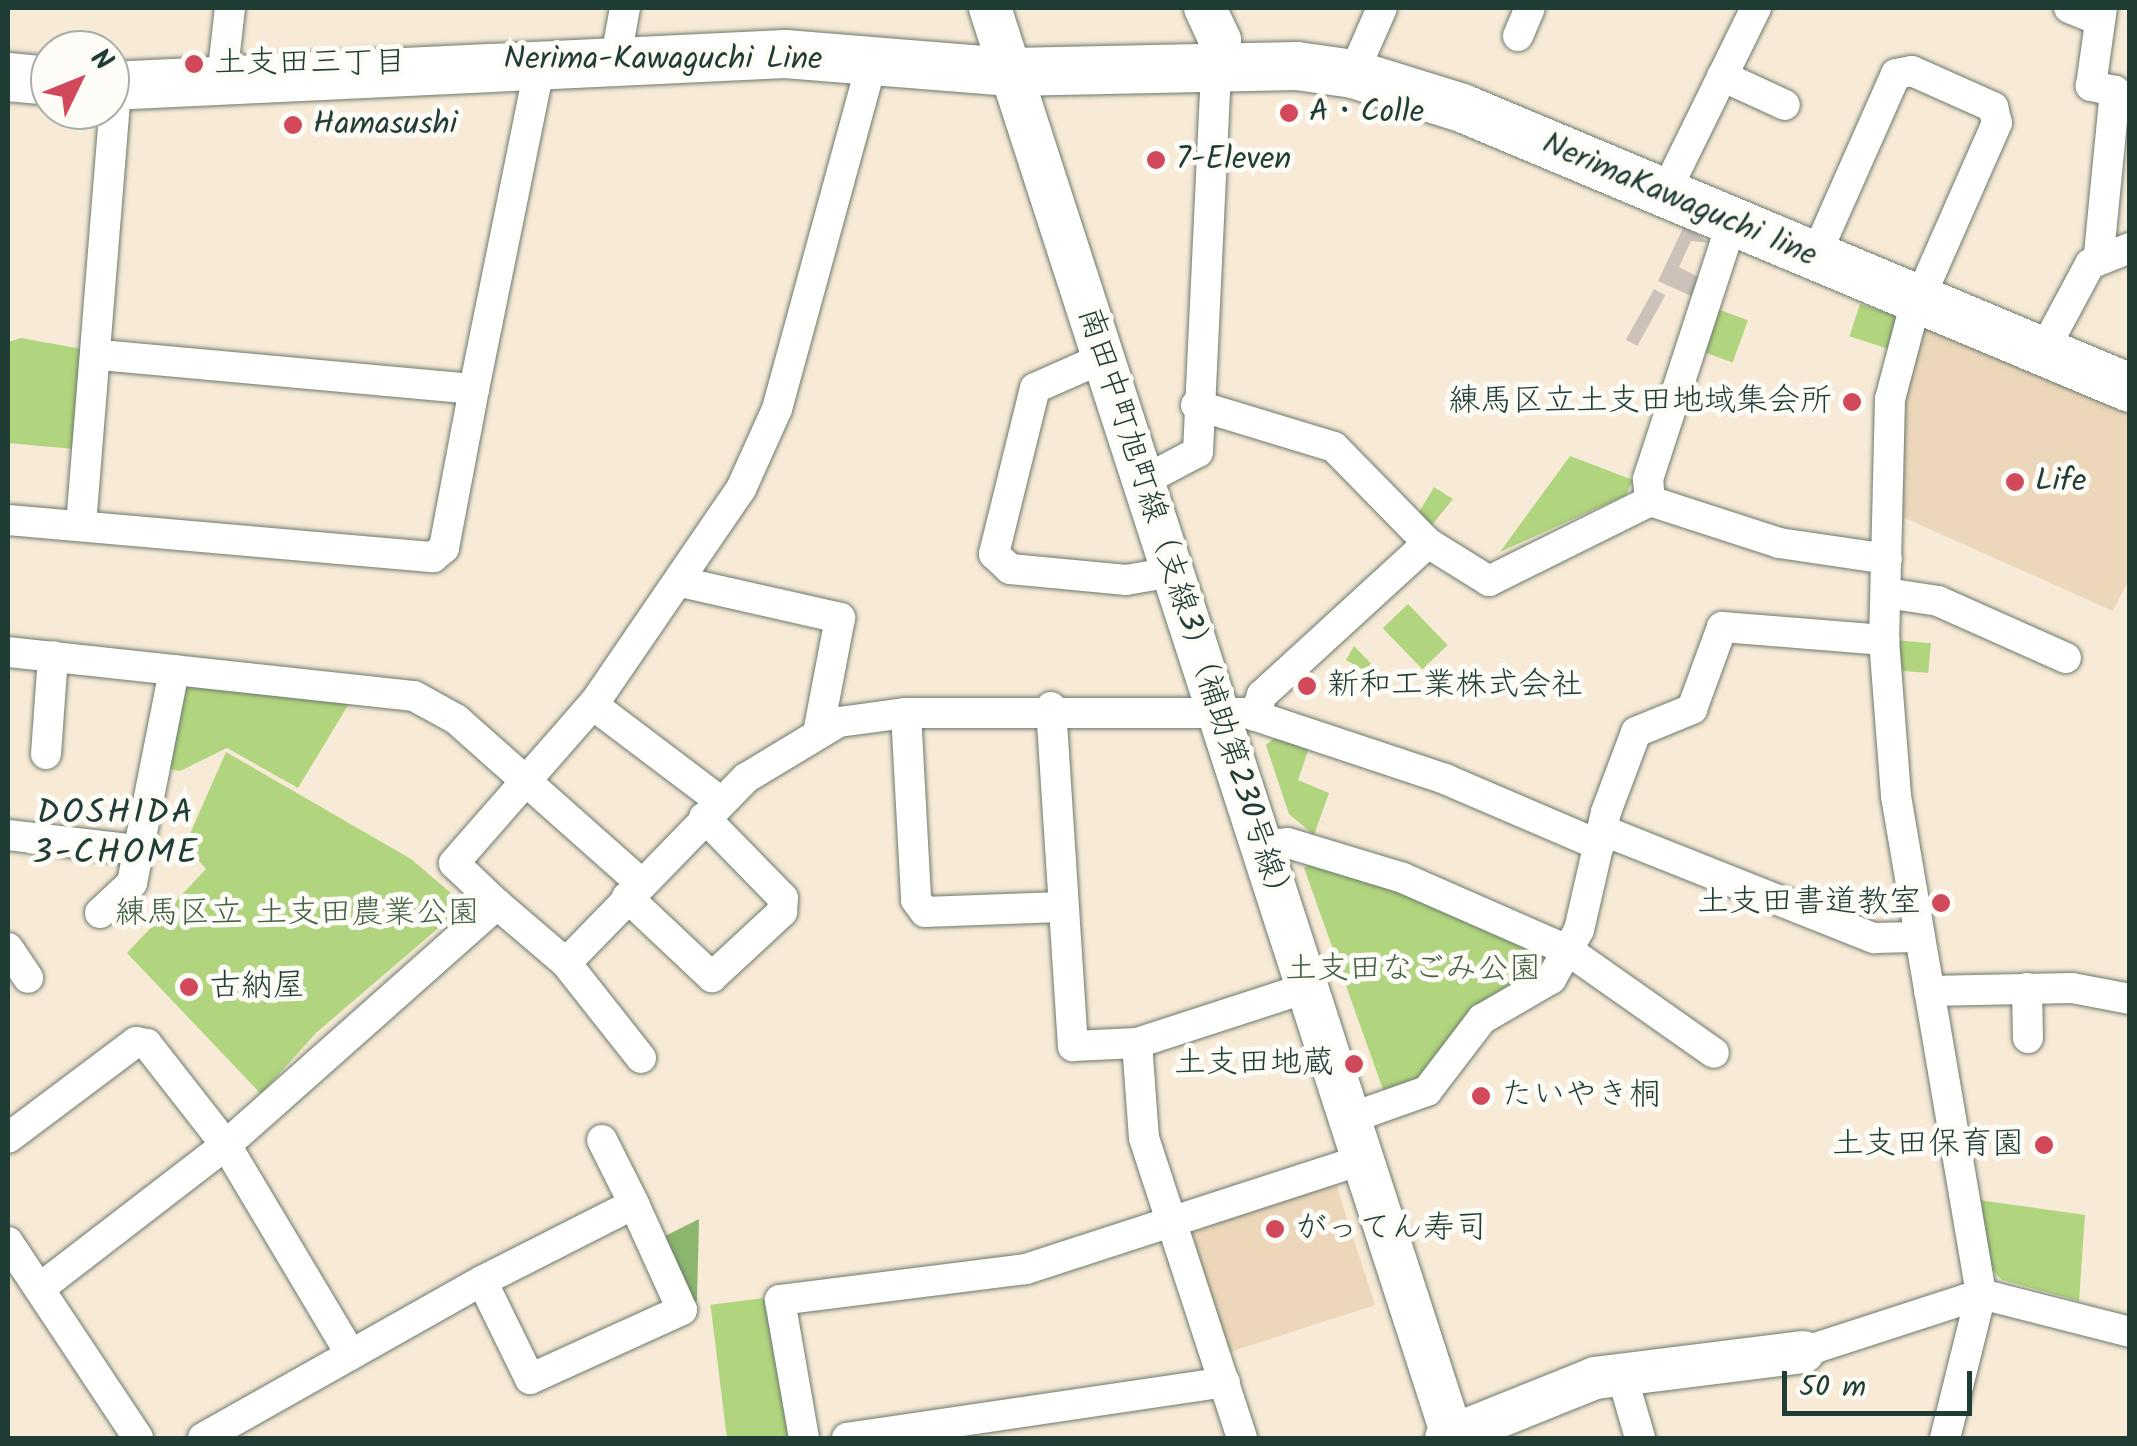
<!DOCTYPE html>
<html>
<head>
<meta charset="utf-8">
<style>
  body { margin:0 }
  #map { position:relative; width:2137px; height:1446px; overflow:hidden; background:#f7ead6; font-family:Kalam,"Klee One",sans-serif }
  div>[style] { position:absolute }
  .built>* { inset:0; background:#edd7bb }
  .industrial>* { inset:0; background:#ccc2b9; transform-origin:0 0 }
  .green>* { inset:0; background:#b1d57e; transform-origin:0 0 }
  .forest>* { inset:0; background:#8cb66d }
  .roads { filter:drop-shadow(0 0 2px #6b7a6d) drop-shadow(0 0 2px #6b7a6d) }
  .street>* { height:30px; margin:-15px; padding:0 15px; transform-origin:15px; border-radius:15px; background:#fff }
  .secondary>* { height:42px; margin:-21px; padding:0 21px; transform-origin:21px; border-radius:21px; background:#fff }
  .primary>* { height:48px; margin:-24px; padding:0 24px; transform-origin:24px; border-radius:24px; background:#fff }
  .dots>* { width:28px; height:28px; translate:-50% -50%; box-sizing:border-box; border:5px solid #fdfcf7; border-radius:50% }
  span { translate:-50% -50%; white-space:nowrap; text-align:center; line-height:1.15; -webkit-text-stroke:10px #fdfcf7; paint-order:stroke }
  .street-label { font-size:32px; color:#1f3d34 }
  .poi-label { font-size:32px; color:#1f3d34 }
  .left { translate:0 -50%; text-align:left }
  .right { translate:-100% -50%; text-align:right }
  .park-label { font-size:32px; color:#446346 }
  .neighbourhood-label { font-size:35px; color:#1f3d34; letter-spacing:2.5px }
  .frame { position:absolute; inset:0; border:10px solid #1f3d34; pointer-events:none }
  .north { position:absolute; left:30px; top:30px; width:100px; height:100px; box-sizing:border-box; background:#fdfcf7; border:2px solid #a4b0a9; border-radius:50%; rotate:47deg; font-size:28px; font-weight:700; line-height:40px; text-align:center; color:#1f3d34 }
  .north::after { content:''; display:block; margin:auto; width:35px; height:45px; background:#d1495b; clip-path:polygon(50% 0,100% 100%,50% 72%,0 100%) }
  .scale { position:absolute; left:1782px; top:1371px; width:190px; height:45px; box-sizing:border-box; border:5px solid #1f3d34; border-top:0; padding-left:12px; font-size:30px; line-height:35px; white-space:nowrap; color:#1f3d34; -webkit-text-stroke:8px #fdfcf7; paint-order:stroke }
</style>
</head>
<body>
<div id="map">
  <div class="built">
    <div style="clip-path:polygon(1929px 327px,2129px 414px,2129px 579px,2113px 611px,1900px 516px,1898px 401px,1914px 332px)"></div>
    <div style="clip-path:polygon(1323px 1179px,1337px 1187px,1375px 1305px,1227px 1353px,1188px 1235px)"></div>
  </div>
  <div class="industrial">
    <div style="clip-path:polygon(1684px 226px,1710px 243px,1691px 241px,1679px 267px,1700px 278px,1691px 296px,1658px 281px)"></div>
    <div style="left:1654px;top:289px;width:13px;height:58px;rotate:29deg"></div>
  </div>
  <div class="green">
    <div style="left:1860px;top:304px;width:41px;height:34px;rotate:18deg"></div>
    <div style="left:1717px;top:309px;width:33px;height:45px;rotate:20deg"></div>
    <div style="clip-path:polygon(21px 338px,82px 349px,74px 449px,8px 443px,8px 342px)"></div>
    <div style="clip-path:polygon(1570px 456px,1633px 480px,1626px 495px,1500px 552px)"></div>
    <div style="clip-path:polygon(1434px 487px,1453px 499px,1427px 531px,1415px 519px)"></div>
    <div style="left:1408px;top:604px;width:57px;height:35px;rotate:46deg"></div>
    <div style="left:1894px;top:640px;width:37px;height:30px;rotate:5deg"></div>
    <div style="clip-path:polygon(1354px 646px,1395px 688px,1346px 660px)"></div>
    <div style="clip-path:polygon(177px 674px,353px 697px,298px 788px,227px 748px,180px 771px,164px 768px)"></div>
    <div style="clip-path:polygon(1277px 736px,1309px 748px,1298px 780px,1329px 793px,1314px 835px,1289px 814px,1266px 745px)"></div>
    <div style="clip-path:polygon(226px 752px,411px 859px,458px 899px,457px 912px,316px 1033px,261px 1094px,127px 953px,206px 869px,185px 845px)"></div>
    <div style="clip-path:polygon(1315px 859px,1547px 949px,1551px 963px,1424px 1078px,1385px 1095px,1304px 868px)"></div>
    <div style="clip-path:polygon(1979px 1200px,2085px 1215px,2079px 1301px,2002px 1280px,1990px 1268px)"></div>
    <div style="left:773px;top:1297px;width:142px;height:63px;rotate:83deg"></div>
  </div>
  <div class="forest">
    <div style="clip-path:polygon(699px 1219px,697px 1301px,689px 1305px,661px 1238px)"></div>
  </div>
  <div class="roads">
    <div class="street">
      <div style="left:2069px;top:8px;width:32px;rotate:22deg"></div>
      <div style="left:1518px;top:36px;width:30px;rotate:-67deg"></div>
      <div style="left:616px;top:57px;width:50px;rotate:-79.6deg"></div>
      <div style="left:1353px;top:74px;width:72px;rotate:-66.3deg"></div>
      <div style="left:1722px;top:76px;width:69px;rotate:24.7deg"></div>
      <div style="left:222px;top:78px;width:70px;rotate:-83.5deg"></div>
      <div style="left:1663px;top:197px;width:211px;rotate:-63.8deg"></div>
      <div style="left:2099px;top:254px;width:164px;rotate:-84.4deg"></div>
      <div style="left:2115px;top:91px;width:25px;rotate:-168deg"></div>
      <div style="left:2091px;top:86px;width:79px;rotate:-82deg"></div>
      <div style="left:1814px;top:259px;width:202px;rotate:-66.1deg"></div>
      <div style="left:1896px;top:74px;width:16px;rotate:-11deg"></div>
      <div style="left:1912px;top:71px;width:89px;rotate:24deg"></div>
      <div style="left:1993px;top:107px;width:16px;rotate:76deg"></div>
      <div style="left:1997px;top:123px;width:211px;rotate:113.8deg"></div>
      <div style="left:1912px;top:316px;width:86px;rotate:104.8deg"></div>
      <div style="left:1890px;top:399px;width:241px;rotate:91.4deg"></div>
      <div style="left:1884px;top:640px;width:156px;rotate:85.6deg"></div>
      <div style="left:1896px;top:796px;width:505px;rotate:80.31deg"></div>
      <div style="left:1981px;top:1294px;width:148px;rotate:104deg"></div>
      <div style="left:2046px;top:346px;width:93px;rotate:-61.8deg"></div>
      <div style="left:2090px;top:264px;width:43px;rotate:-21.8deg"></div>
      <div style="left:1103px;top:358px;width:74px;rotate:156.2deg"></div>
      <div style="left:1035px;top:388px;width:171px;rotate:103.9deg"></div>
      <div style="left:994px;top:554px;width:22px;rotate:43deg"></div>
      <div style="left:1010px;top:569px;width:117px;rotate:5.4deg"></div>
      <div style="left:1126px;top:580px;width:47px;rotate:-9.9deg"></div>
      <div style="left:474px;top:389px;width:337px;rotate:-78.5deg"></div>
      <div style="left:1196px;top:405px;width:144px;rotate:16.9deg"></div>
      <div style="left:1334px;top:447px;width:134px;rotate:45.6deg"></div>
      <div style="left:1428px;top:543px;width:72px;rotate:31.9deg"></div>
      <div style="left:1489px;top:581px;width:180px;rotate:-26.4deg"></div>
      <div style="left:1650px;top:501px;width:22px;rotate:-95deg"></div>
      <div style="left:1648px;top:479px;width:267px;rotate:-71.9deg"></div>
      <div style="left:1143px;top:481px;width:62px;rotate:-27.8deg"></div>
      <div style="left:1198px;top:452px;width:383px;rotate:-87.3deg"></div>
      <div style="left:1650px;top:501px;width:136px;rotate:18deg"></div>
      <div style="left:1779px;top:543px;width:109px;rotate:8.4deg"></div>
      <div style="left:8px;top:520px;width:427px;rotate:5deg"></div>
      <div style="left:433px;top:557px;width:14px;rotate:-39deg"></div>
      <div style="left:444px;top:548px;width:162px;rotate:-79.3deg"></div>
      <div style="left:474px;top:389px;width:377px;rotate:-174.8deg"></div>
      <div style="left:81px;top:525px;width:439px;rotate:-85.4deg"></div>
      <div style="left:685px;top:583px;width:159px;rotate:12.7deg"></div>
      <div style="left:840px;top:618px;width:117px;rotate:100.8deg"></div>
      <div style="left:1886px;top:593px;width:53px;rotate:8.7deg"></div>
      <div style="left:1938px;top:601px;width:140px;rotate:24deg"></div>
      <div style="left:8px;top:652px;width:408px;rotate:6.2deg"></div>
      <div style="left:414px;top:696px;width:48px;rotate:28.7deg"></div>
      <div style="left:456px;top:719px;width:247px;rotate:41.6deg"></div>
      <div style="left:593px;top:705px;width:159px;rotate:37.1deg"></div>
      <div style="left:1051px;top:707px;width:340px;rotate:86.3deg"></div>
      <div style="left:1073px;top:1046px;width:64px;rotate:-2.7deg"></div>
      <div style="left:1137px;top:1043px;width:178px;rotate:-18deg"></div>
      <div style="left:906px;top:713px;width:187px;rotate:86.9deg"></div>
      <div style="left:916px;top:900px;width:15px;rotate:53deg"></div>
      <div style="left:925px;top:912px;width:135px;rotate:-2.1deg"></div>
      <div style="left:1255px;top:716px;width:22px;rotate:-72deg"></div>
      <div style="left:1262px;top:695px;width:225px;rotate:-42.5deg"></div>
      <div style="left:46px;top:754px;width:98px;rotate:-85.9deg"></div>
      <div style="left:1602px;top:830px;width:293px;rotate:21.7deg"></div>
      <div style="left:1874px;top:938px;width:43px;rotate:-1.3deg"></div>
      <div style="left:8px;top:835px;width:131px;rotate:6.6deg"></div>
      <div style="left:1262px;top:845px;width:26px;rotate:-4deg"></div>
      <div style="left:1288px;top:843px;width:120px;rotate:16.9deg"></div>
      <div style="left:1403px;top:878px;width:181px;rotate:23.7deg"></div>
      <div style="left:1569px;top:951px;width:177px;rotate:35.1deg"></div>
      <div style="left:627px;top:897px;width:117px;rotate:43.3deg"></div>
      <div style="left:712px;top:977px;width:96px;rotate:-42.9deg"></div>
      <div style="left:782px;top:912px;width:14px;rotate:-86deg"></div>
      <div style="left:783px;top:898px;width:113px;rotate:-134.3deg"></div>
      <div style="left:497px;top:904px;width:59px;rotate:-136.4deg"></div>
      <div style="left:454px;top:863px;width:214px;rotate:-48.8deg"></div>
      <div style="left:595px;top:702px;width:258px;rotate:-55.6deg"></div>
      <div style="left:741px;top:489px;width:88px;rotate:-65.8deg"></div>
      <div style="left:777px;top:409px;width:360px;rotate:-74.7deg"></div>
      <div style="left:100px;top:913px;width:44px;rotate:-43.2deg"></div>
      <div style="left:132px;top:883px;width:217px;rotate:-78.8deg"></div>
      <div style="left:8px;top:948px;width:36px;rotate:56deg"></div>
      <div style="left:566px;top:963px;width:258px;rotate:-45.8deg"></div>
      <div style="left:746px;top:778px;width:109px;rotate:-31.1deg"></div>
      <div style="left:839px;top:722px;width:68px;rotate:-7.7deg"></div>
      <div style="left:906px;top:713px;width:341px"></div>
      <div style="left:1247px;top:713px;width:209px;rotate:18.4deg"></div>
      <div style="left:1445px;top:779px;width:168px;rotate:23.2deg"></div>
      <div style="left:2027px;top:988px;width:50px;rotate:88.9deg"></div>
      <div style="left:1929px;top:991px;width:143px;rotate:-1.2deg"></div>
      <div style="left:2072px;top:988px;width:59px;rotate:10.7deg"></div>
      <div style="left:1137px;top:1043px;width:95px;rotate:85.8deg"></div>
      <div style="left:1144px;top:1138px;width:316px;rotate:71.9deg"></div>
      <div style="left:1348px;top:1119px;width:84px;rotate:-19.5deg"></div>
      <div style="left:1427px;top:1091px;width:91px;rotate:-52.6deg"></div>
      <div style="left:1482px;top:1019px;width:80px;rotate:-30.1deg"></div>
      <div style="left:1551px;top:979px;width:56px;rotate:-60.3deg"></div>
      <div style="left:1579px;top:930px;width:121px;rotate:-77.1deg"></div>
      <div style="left:1606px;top:812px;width:85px;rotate:-69.4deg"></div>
      <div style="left:1636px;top:732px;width:61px;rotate:-22.3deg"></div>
      <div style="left:1692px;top:709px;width:87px;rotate:-69.9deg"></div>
      <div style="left:1722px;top:627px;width:163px;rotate:4.6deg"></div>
      <div style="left:8px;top:1138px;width:160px;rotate:-36.9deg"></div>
      <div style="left:136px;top:1042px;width:11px;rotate:10deg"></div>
      <div style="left:147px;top:1044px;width:128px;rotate:52deg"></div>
      <div style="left:226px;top:1145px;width:244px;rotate:59.2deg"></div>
      <div style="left:602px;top:1140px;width:72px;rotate:63.4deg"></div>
      <div style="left:8px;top:1242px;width:235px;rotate:56.4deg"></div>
      <div style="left:40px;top:1288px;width:235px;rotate:-37.6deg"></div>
      <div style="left:226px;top:1145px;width:363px;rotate:-41.6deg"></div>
      <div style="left:497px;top:904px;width:91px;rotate:40.5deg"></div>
      <div style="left:566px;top:963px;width:121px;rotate:51.7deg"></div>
      <div style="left:1803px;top:1352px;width:187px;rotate:-18deg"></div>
      <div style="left:1981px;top:1294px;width:154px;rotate:14.3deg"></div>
      <div style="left:1621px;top:1372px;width:69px;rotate:73.9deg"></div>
      <div style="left:203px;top:1438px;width:320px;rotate:-29.4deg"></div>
      <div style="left:482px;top:1281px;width:170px;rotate:-26.9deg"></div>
      <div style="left:634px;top:1204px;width:116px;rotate:65.6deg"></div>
      <div style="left:682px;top:1310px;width:167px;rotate:155.6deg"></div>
      <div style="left:530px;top:1379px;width:109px;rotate:-116.1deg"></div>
      <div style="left:804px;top:1438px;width:140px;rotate:-99.9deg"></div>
      <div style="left:780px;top:1300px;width:248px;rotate:-7.2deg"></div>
      <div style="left:1026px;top:1269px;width:353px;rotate:-18deg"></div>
      <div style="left:847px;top:1438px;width:382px;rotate:-8.4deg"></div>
    </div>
    <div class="secondary">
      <div style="left:990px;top:8px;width:1503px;rotate:72.06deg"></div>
      <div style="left:1205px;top:8px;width:35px;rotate:65deg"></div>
      <div style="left:1220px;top:40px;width:29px;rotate:98deg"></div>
      <div style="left:1446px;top:1438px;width:161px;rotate:-21.9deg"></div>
      <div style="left:1595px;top:1378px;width:210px;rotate:-7.1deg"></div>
    </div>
    <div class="primary">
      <div style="left:8px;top:77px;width:42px;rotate:5.4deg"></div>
      <div style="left:110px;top:86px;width:676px;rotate:-2.71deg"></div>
      <div style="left:785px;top:54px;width:227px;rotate:4.6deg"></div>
      <div style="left:1011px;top:72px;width:286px;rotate:-1.2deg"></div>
      <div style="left:1297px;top:66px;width:57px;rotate:8.1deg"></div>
      <div style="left:1353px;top:74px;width:114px;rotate:17.3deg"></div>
      <div style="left:1462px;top:108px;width:724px;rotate:22.74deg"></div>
    </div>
  </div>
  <div class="dots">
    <div style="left:194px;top:64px;background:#d1495b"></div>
    <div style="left:1289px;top:113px;background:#d1495b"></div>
    <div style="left:293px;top:125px;background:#d1495b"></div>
    <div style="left:1156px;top:160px;background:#d1495b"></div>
    <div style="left:1852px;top:402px;background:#d1495b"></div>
    <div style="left:2015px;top:482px;background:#d1495b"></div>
    <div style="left:1307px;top:686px;background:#d1495b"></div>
    <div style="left:1941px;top:903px;background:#d1495b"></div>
    <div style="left:189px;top:987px;background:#d1495b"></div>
    <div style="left:1354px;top:1064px;background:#d1495b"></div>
    <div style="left:1481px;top:1096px;background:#d1495b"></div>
    <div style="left:2044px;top:1145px;background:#d1495b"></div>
    <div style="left:1275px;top:1229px;background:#d1495b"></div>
  </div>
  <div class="street-label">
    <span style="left:663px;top:60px">Nerima-Kawaguchi Line</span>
    <span style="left:1679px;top:201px;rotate:23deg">NerimaKawaguchi line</span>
    <span style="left:1184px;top:609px;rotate:72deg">南田中町旭町線（支線3）（補助第230号線）</span>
  </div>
  <div class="poi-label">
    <span class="left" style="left:214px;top:64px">土支田三丁目</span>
    <span class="left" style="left:1309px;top:113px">A・Colle</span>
    <span class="left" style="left:313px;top:125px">Hamasushi</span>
    <span class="left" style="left:1176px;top:160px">7-Eleven</span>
    <span class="right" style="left:1832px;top:402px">練馬区立土支田地域集会所</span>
    <span class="left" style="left:2035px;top:482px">Life</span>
    <span class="left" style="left:1327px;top:686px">新和工業株式会社</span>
    <span class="right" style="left:1921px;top:903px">土支田書道教室</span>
    <span class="left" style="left:209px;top:987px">古納屋</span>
    <span class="right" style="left:1334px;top:1064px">土支田地蔵</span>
    <span class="left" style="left:1501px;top:1096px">たいやき桐</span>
    <span class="right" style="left:2024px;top:1145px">土支田保育園</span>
    <span class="left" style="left:1295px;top:1229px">がってん寿司</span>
  </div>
  <div class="park-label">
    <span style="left:297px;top:914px">練馬区立 土支田農業公園</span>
    <span style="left:1413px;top:970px">土支田なごみ公園</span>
  </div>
  <div class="neighbourhood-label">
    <span style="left:116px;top:834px">DOSHIDA<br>3-CHOME</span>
  </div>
  <div class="frame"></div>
  <div class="north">N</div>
  <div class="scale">50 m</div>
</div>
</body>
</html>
